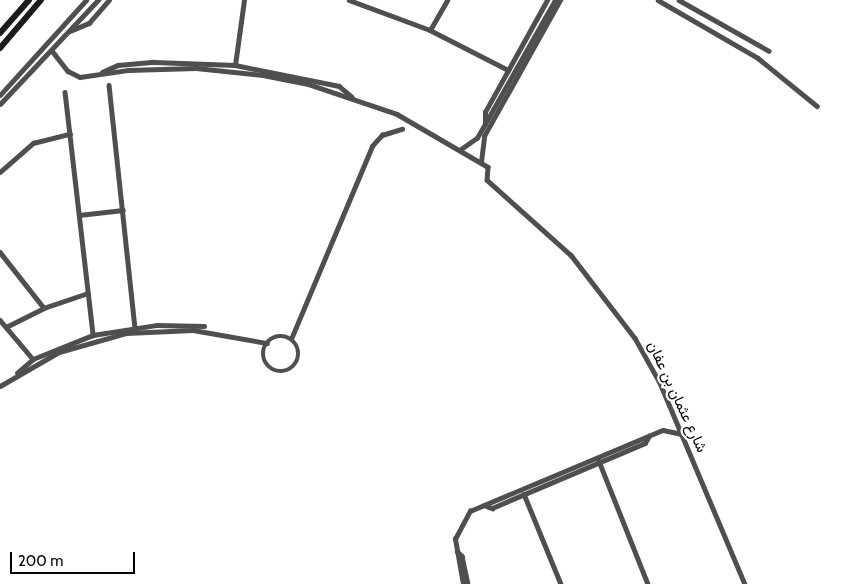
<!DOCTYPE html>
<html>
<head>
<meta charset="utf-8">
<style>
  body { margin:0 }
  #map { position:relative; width:843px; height:584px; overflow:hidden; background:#fff; font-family:Cabin,Vazirmatn,sans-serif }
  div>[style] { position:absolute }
  .street>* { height:4.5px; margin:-2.25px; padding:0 2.25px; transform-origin:2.25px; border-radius:2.25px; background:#4f4f4f }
  .street>.ring { margin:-2.25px; padding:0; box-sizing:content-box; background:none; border:4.5px solid #4f4f4f; border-radius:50% }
  .secondary>* { height:6px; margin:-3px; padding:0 3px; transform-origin:3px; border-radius:3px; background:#1c1c1c }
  span { translate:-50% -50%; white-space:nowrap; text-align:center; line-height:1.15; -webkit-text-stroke:4.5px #fff; paint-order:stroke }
  .street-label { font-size:15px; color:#000 }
  .scale { position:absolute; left:10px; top:552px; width:125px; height:22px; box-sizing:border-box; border:2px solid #000; border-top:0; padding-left:6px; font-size:15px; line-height:18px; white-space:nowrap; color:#000; -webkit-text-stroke:4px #fff; paint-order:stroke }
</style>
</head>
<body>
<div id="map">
  <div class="street">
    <div style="left:349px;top:0;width:86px;rotate:20.3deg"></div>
    <div style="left:430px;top:30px;width:88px;rotate:27.1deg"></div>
    <div style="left:658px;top:0;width:116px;rotate:30.1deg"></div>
    <div style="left:758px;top:58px;width:76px;rotate:39.1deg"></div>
    <div style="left:679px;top:0;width:103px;rotate:29.5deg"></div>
    <div style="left:430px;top:30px;width:34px;rotate:-60deg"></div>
    <div style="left:70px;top:31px;width:21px;rotate:-23deg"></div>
    <div style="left:89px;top:23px;width:30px;rotate:-49deg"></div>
    <div style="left:53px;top:52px;width:24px;rotate:52deg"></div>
    <div style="left:68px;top:71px;width:13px;rotate:27deg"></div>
    <div style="left:80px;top:77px;width:49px;rotate:-8.3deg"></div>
    <div style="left:128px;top:70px;width:68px;rotate:-1.7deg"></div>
    <div style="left:196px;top:68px;width:67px;rotate:6deg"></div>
    <div style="left:263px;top:75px;width:46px;rotate:11.3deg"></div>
    <div style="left:308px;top:84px;width:94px;rotate:18.6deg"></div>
    <div style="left:397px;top:114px;width:105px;rotate:30.2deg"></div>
    <div style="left:488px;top:167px;width:13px;rotate:94deg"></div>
    <div style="left:487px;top:180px;width:113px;rotate:41.8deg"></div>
    <div style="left:571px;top:255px;width:105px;rotate:52.4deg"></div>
    <div style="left:635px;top:338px;width:51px;rotate:60.9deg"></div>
    <div style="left:660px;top:383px;width:218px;rotate:67.1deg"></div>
    <div style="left:235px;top:65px;width:66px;rotate:-82.1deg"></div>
    <div style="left:102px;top:72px;width:17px;rotate:-24deg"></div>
    <div style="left:118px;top:65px;width:36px;rotate:-5deg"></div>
    <div style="left:154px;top:62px;width:81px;rotate:2.1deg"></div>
    <div style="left:235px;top:65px;width:106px;rotate:11.4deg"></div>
    <div style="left:339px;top:86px;width:17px;rotate:40deg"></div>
    <div style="left:109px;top:85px;width:243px;rotate:83.9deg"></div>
    <div style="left:65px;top:92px;width:245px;rotate:83.4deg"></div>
    <div style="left:0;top:95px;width:128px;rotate:-47.8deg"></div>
    <div style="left:0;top:104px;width:143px;rotate:-46.7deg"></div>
    <div style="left:485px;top:124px;width:12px;rotate:-90deg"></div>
    <div style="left:485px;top:112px;width:128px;rotate:-61deg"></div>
    <div style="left:461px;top:149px;width:19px;rotate:-35deg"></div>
    <div style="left:477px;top:138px;width:159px;rotate:-60.5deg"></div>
    <div style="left:481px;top:162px;width:26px;rotate:-83deg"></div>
    <div style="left:484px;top:136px;width:156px;rotate:-60.8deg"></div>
    <div style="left:0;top:172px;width:44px;rotate:-41.3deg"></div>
    <div style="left:33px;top:143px;width:38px;rotate:-14deg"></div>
    <div style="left:79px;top:215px;width:44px;rotate:-6.5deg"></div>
    <div style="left:0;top:252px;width:71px;rotate:51.8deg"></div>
    <div style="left:0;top:320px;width:51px;rotate:49.8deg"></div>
    <div style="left:6px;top:327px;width:42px;rotate:-26.6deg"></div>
    <div style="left:44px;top:308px;width:46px;rotate:-18.8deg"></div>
    <div class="ring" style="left:263px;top:336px;width:31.5px;height:31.5px"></div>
    <div style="left:291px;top:339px;width:209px;rotate:-67.2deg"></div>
    <div style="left:372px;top:146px;width:15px;rotate:-48deg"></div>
    <div style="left:382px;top:135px;width:21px;rotate:-17deg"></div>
    <div style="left:17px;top:373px;width:21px;rotate:-41deg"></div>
    <div style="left:33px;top:359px;width:65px;rotate:-21.8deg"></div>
    <div style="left:93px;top:335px;width:65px;rotate:-8.9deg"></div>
    <div style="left:157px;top:325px;width:47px;rotate:1.2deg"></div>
    <div style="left:0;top:386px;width:68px;rotate:-30deg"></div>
    <div style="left:59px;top:352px;width:70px;rotate:-15.8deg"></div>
    <div style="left:126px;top:333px;width:67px;rotate:-2.6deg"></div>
    <div style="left:193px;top:330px;width:75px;rotate:10deg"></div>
    <div style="left:599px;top:461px;width:132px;rotate:68.3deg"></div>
    <div style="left:524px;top:494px;width:97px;rotate:67.7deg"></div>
    <div style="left:484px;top:505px;width:9px;rotate:21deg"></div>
    <div style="left:492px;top:508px;width:166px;rotate:-23deg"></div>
    <div style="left:645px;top:443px;width:8px;rotate:-60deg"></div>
    <div style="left:457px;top:551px;width:7px;rotate:45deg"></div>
    <div style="left:462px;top:556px;width:29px;rotate:78deg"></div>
    <div style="left:463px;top:584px;width:46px;rotate:-100.1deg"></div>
    <div style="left:455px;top:539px;width:32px;rotate:-62deg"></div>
    <div style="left:470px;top:511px;width:209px;rotate:-22.8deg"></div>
    <div style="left:663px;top:430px;width:19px;rotate:12deg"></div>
  </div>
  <div class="secondary">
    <div style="left:0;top:33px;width:44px;rotate:-48.7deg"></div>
    <div style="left:0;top:48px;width:63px;rotate:-49.5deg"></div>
  </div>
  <div class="street-label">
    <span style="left:677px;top:397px;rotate:65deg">شارع عثمان بن عفان</span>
  </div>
  <div class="scale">200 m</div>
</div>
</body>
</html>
